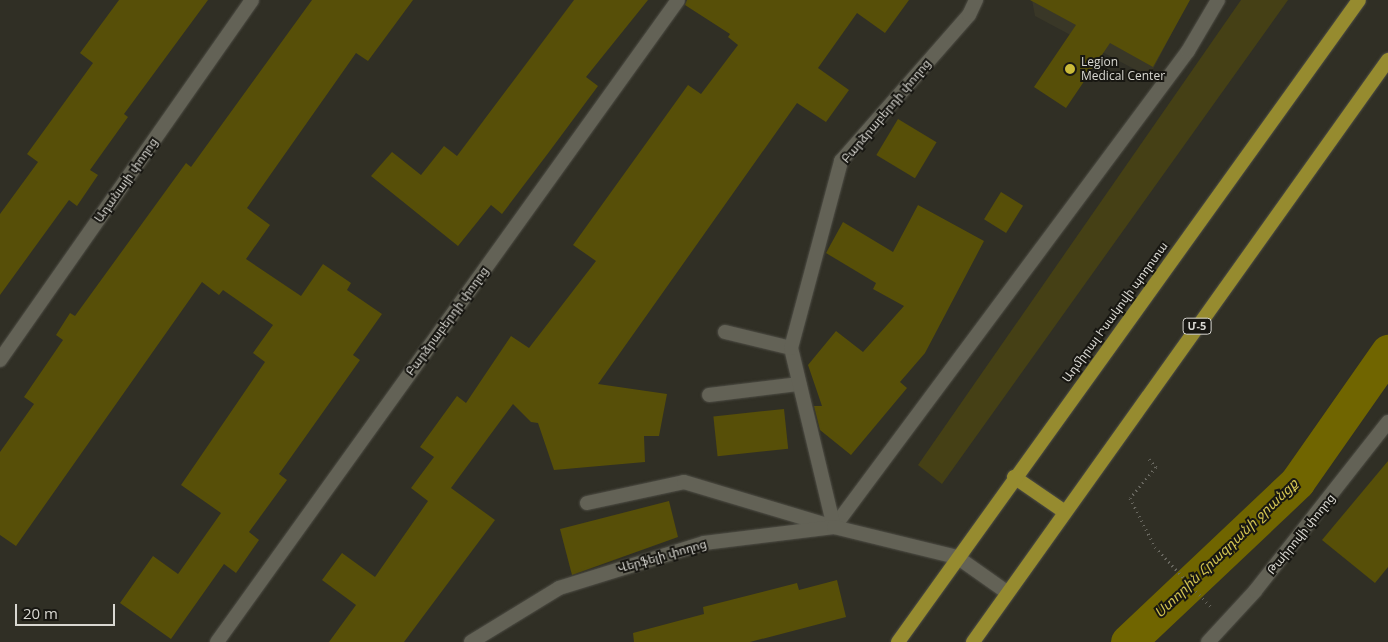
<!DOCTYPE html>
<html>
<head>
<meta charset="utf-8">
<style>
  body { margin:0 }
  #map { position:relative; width:1388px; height:642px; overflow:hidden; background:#302f25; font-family:"Open Sans","Noto Sans Armenian",sans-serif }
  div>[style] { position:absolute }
  .built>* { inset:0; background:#393727 }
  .green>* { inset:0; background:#454015 }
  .canal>* { height:35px; margin:-17.5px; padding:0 17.5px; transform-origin:17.5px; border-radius:17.5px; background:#706500 }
  .building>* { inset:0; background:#574f08; transform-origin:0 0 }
  .path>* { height:3px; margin-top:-1.5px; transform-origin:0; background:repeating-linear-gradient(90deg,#696860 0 1px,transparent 0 5px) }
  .roads { filter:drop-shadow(0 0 1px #4e4d45) drop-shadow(0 0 1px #4e4d45) }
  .service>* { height:14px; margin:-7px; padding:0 7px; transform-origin:7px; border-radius:7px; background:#636256 }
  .minor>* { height:14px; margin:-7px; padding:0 7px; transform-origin:7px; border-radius:7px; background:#636256 }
  .tertiary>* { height:14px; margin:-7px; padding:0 7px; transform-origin:7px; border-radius:7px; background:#636256 }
  .trunk>* { height:14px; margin:-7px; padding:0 7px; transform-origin:7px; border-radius:7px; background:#968b2f }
  .dots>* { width:14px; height:14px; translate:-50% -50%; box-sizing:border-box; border:2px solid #181712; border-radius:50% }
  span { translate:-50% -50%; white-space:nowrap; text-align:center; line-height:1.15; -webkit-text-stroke:4px #181712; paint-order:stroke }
  .shield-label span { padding:1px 4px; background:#181712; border:1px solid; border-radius:4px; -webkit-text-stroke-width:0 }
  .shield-label { font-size:11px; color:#d9d8d2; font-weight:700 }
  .poi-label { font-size:12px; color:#d9d8d2 }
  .left { translate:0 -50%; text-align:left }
  .street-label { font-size:12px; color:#d9d8d2 }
  .water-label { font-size:14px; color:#d3c451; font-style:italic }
  .scale { position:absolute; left:15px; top:604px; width:100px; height:22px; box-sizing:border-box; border:2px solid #d9d8d2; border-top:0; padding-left:6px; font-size:15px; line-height:18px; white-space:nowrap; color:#d9d8d2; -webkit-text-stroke:4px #181712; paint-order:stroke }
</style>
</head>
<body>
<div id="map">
  <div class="built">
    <div style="clip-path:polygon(1032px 0,1189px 0,1149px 77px,1035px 16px)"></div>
  </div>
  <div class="green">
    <div style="clip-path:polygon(1241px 0,1288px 0,942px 484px,918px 465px)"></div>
  </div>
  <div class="canal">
    <div style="left:1128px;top:642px;width:233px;rotate:-43.4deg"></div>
    <div style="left:1297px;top:482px;width:159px;rotate:-55deg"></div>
  </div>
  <div class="building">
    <div style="clip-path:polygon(119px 0,208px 0,124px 114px,128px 117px,90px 170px,98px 175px,77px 206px,69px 200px,0 295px,0 214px,38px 162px,27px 154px,93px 63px,80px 53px)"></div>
    <div style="clip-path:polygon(312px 0,413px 0,368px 61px,356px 53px,247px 208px,270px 225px,246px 259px,301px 296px,323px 264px,351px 283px,347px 290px,382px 314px,353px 355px,360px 360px,279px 474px,287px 480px,249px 532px,259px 540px,236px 573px,224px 564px,171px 639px,120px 603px,153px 556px,178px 574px,221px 513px,181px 485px,265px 362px,253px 353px,273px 325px,223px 290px,219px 295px,202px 282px,16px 546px,0 535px,0 452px,34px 404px,24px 397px,63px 340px,56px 335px,70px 313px,75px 316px,186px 163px,191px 167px)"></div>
    <div style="clip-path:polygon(574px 0,648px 0,586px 77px,598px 86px,549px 152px,502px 214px,491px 205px,458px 246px,371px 176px,392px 152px,421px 175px,444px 146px,457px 156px)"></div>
    <div style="clip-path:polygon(687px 0,909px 0,885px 33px,857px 13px,818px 68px,849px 90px,826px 122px,797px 103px,598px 384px,667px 394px,659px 436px,644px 436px,645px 462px,554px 470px,538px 423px,531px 422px,513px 404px,451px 488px,495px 520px,404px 642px,329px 642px,356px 605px,322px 580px,342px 553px,375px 577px,428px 501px,411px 488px,434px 457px,420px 447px,457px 396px,466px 403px,511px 336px,529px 348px,596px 261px,573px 245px,688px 85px,701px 94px,738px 45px,728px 37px,730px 34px,685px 5px)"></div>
    <div style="clip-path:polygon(1030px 0,1190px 0,1153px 67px,1110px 43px,1066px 108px,1034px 87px,1076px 25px)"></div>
    <div style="left:898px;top:119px;width:45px;height:42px;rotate:31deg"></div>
    <div style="left:1001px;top:192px;width:26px;height:32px;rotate:32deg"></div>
    <div style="clip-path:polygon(918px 205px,984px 241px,925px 353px,900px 382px,907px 388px,851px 455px,820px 430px,814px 406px,822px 406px,808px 365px,836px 331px,863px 352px,904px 306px,873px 289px,876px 283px,826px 253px,843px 222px,893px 252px)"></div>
    <div style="left:784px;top:409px;width:40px;height:71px;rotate:84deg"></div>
    <div style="clip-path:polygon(1388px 461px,1388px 567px,1375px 583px,1322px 540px)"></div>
    <div style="clip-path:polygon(669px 501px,678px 537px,572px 575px,560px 529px)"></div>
    <div style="clip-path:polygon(837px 580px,846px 617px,750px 642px,634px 642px,633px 633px,704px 614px,703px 607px,797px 583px,799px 590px)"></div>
  </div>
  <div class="path">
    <div style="left:1149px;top:459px;width:11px;rotate:49deg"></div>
    <div style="left:1156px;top:467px;width:40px;rotate:130deg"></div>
    <div style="left:1130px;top:498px;width:55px;rotate:63deg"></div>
    <div style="left:1155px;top:547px;width:81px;rotate:47deg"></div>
  </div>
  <div class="roads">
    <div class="service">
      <div style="left:725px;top:332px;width:68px;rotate:13.6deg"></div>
      <div style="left:709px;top:395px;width:91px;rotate:-7deg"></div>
      <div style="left:587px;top:503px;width:99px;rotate:-12.2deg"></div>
      <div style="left:684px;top:482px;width:157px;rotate:16.7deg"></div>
    </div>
    <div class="minor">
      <div style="left:0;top:360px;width:439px;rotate:-55deg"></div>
      <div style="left:834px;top:527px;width:593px;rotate:-53.36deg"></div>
      <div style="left:1188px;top:51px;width:59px;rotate:-59.5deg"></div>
      <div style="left:834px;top:527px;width:184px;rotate:-103.5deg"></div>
      <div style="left:791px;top:348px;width:194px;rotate:-75deg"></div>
      <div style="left:841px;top:161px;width:194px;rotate:-48.8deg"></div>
      <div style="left:969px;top:15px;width:17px;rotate:-65deg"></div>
      <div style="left:217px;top:642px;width:790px;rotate:-54.32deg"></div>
    </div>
    <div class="tertiary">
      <div style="left:471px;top:642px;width:103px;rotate:-31.5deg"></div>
      <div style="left:559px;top:588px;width:152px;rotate:-17.2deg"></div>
      <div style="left:704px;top:543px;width:131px;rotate:-7deg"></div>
      <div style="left:834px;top:527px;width:127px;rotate:13.7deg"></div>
      <div style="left:957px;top:557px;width:62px;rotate:35.2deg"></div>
      <div style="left:1208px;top:642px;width:69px;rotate:-47.3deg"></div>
      <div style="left:1255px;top:591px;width:215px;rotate:-51.8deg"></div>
    </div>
    <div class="trunk">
      <div style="left:1014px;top:477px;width:62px;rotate:34.5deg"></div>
      <div style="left:898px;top:642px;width:790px;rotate:-54.32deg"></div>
      <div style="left:973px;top:642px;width:715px;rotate:-54.51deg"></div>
    </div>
  </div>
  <div class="dots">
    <div style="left:1070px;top:69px;background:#caba39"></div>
  </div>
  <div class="shield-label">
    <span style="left:1197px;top:326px">Մ-5</span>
  </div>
  <div class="poi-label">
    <span class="left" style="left:1081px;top:69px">Legion<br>Medical Center</span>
  </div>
  <div class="street-label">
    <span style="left:886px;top:111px;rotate:-50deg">Բարձրաբերդի փողոց</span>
    <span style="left:126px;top:180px;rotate:-55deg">Ադանայի փողոց</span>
    <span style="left:1115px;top:312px;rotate:-54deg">Ադմիրալ Իսակովի պողոտա</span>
    <span style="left:447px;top:321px;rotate:-54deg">Բարձրաբերդի փողոց</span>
    <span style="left:1301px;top:534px;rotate:-51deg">Թաիրովի փողոց</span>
    <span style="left:662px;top:556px;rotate:-16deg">Վերֆելի փողոց</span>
  </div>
  <div class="water-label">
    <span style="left:1226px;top:548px;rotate:-44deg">Ստորին Հրազդանի ջրանցք</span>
  </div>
  <div class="scale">20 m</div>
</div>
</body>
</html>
